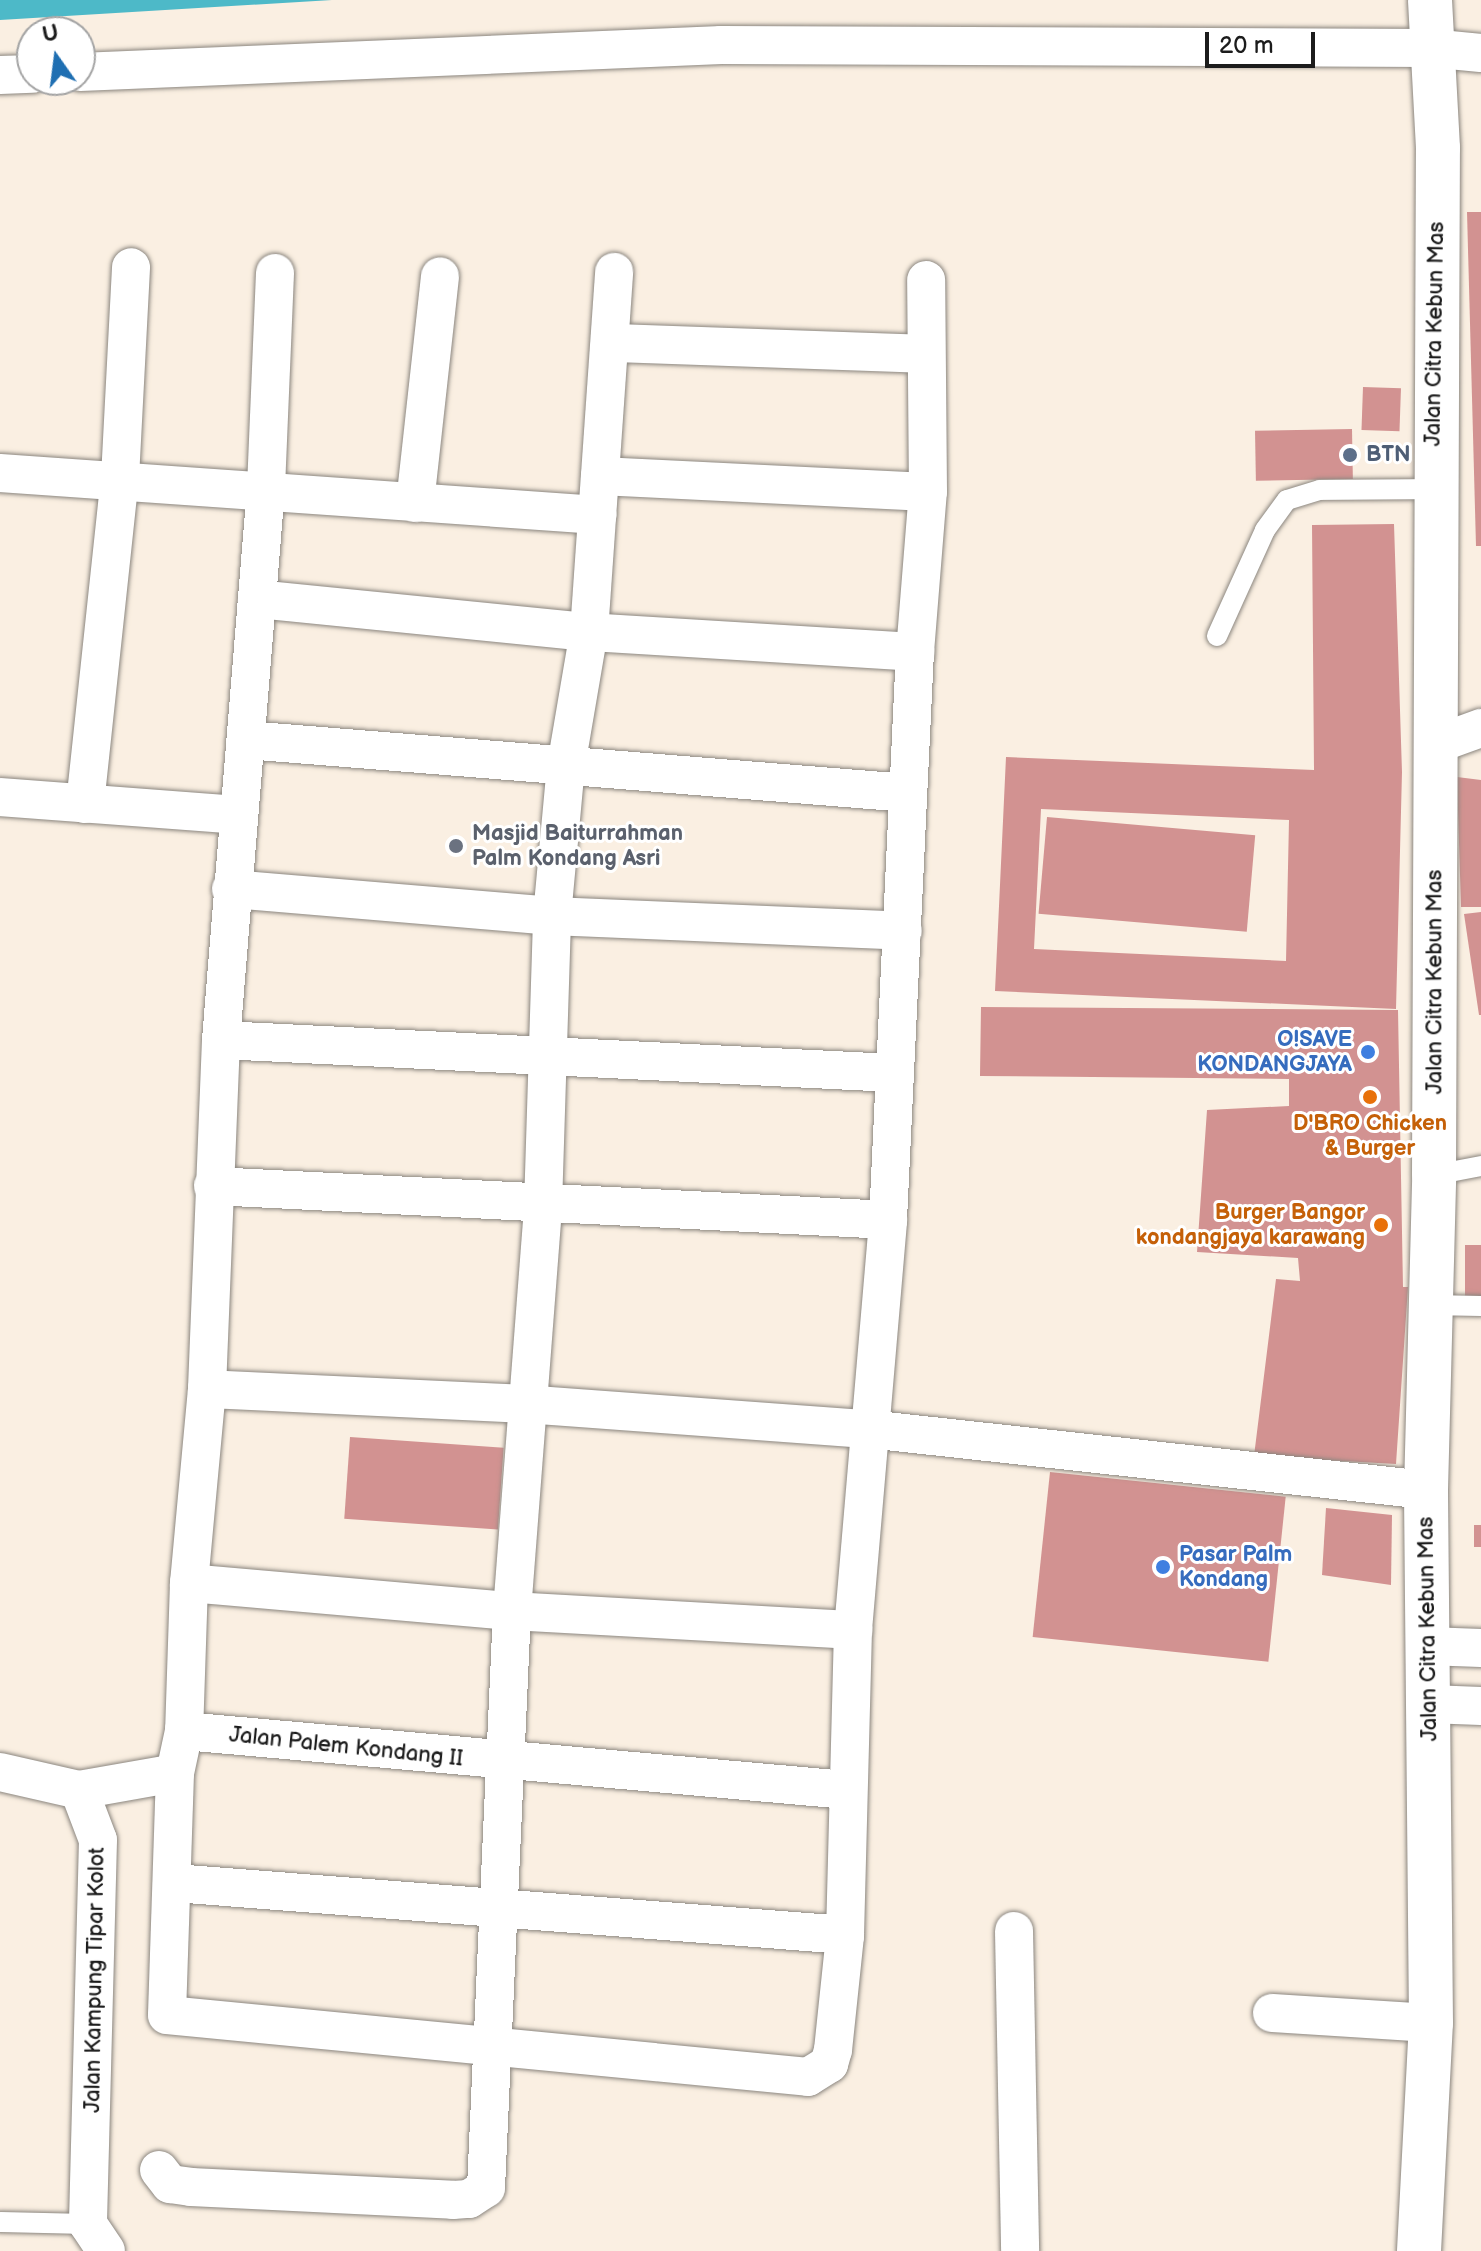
<!DOCTYPE html>
<html>
<head>
<meta charset="utf-8">
<style>
  body { margin:0 }
  #map { position:relative; width:1481px; height:2251px; overflow:hidden; background:#faefe2; font-family:"Balsamiq Sans",sans-serif }
  div>[style] { position:absolute }
  .water>* { inset:0; background:#4db9c8 }
  .building>* { inset:0; background:#d29291; transform-origin:0 0 }
  .roads { filter:drop-shadow(0 0 2px #8b867f) drop-shadow(0 0 2px #8b867f) }
  .lane>* { height:20px; margin:-10px; padding:0 10px; transform-origin:10px; border-radius:10px; background:#fff }
  .street>* { height:38px; margin:-19px; padding:0 19px; transform-origin:19px; border-radius:19px; background:#fff }
  .secondary>* { height:44px; margin:-22px; padding:0 22px; transform-origin:22px; border-radius:22px; background:#fff }
  .dots>* { width:22px; height:22px; translate:-50% -50%; box-sizing:border-box; border:4px solid #fff; border-radius:50% }
  span { translate:-50% -50%; white-space:nowrap; text-align:center; line-height:1.15; -webkit-text-stroke:6px #fff; paint-order:stroke }
  .street-label { font-size:22px; color:#1c1c1c }
  .service-label { font-size:22px; color:#4e5e75; font-weight:700 }
  .left { translate:0 -50%; text-align:left }
  .worship-label { font-size:22px; color:#5b616d; font-weight:700 }
  .shop-label { font-size:22px; color:#366cbe; font-weight:700 }
  .right { translate:-100% -50%; text-align:right }
  .food-label { font-size:22px; color:#c56008; font-weight:700 }
  .north { position:absolute; left:16px; top:16px; width:80px; height:80px; box-sizing:border-box; background:#fff; border:2px solid #a4a4a4; border-radius:50%; rotate:346deg; font-size:22px; font-weight:700; line-height:32px; text-align:center; color:#1c1c1c }
  .north::after { content:''; display:block; margin:auto; width:28px; height:36px; background:#1f6fb2; clip-path:polygon(50% 0,100% 100%,50% 72%,0 100%) }
  .scale { position:absolute; left:1205px; top:32px; width:110px; height:36px; box-sizing:border-box; border:4px solid #1c1c1c; border-top:0; padding-left:10px; font-size:24px; line-height:28px; white-space:nowrap; color:#1c1c1c; -webkit-text-stroke:6px #fff; paint-order:stroke }
</style>
</head>
<body>
<div id="map">
  <div class="water">
    <div style="clip-path:polygon(0 0,332px 0,0 20px)"></div>
  </div>
  <div class="building">
    <div style="clip-path:polygon(1467px 212px,1481px 212px,1481px 546px,1476px 546px)"></div>
    <div style="left:1363px;top:387px;width:38px;height:43px;rotate:2deg"></div>
    <div style="left:1352px;top:429px;width:50px;height:97px;rotate:89deg"></div>
    <div style="clip-path:polygon(evenodd,1394px 524px,1402px 772px,1396px 1009px,995px 991px,1006px 757px,1314px 770px,1312px 525px,1394px 524px,1041px 809px,1289px 820px,1286px 961px,1034px 949px,1041px 809px)"></div>
    <div style="clip-path:polygon(1457px 777px,1481px 780px,1481px 907px,1461px 907px)"></div>
    <div style="left:1047px;top:817px;width:209px;height:97px;rotate:5deg"></div>
    <div style="clip-path:polygon(1481px 912px,1481px 1015px,1479px 1015px,1464px 914px)"></div>
    <div style="clip-path:polygon(981px 1007px,1398px 1010px,1403px 1287px,1408px 1287px,1396px 1464px,1254px 1456px,1276px 1279px,1300px 1281px,1298px 1258px,1197px 1252px,1207px 1110px,1289px 1106px,1289px 1079px,980px 1076px)"></div>
    <div style="left:1481px;top:1245px;width:54px;height:16px;rotate:90deg"></div>
    <div style="left:350px;top:1437px;width:154px;height:82px;rotate:4deg"></div>
    <div style="left:1050px;top:1472px;width:237px;height:166px;rotate:6deg"></div>
    <div style="clip-path:polygon(1326px 1508px,1392px 1515px,1391px 1585px,1322px 1575px)"></div>
    <div style="left:1474px;top:1525px;width:7px;height:22px"></div>
  </div>
  <div class="roads">
    <div class="lane">
      <div style="left:1217px;top:636px;width:116px;rotate:-65.6deg"></div>
      <div style="left:1265px;top:530px;width:37px;rotate:-54deg"></div>
      <div style="left:1287px;top:500px;width:34px;rotate:-17deg"></div>
      <div style="left:1320px;top:490px;width:113px;rotate:-0.5deg"></div>
      <div style="left:1434px;top:1175px;width:48px;rotate:-10.8deg"></div>
      <div style="left:1429px;top:1305px;width:52px;rotate:1.1deg"></div>
      <div style="left:0;top:2222px;width:88px;rotate:1.3deg"></div>
    </div>
    <div class="street">
      <div style="left:80px;top:72px;width:642px;rotate:-2.41deg"></div>
      <div style="left:721px;top:45px;width:708px;rotate:0.24deg"></div>
      <div style="left:1429px;top:48px;width:52px;rotate:5.5deg"></div>
      <div style="left:0;top:75px;width:32px;rotate:-2deg"></div>
      <div style="left:275px;top:273px;width:215px;rotate:92.4deg"></div>
      <div style="left:266px;top:488px;width:554px;rotate:94.66deg"></div>
      <div style="left:221px;top:1040px;width:349px;rotate:92.3deg"></div>
      <div style="left:207px;top:1389px;width:195px;rotate:95.3deg"></div>
      <div style="left:189px;top:1583px;width:148px;rotate:91.9deg"></div>
      <div style="left:184px;top:1731px;width:43px;rotate:102.1deg"></div>
      <div style="left:175px;top:1773px;width:242px;rotate:91.9deg"></div>
      <div style="left:167px;top:2015px;width:644px;rotate:5.52deg"></div>
      <div style="left:808px;top:2077px;width:25px;rotate:-32deg"></div>
      <div style="left:829px;top:2064px;width:15px;rotate:-74deg"></div>
      <div style="left:833px;top:2050px;width:116px;rotate:-84deg"></div>
      <div style="left:845px;top:1935px;width:305px;rotate:-88.5deg"></div>
      <div style="left:853px;top:1630px;width:411px;rotate:-85.1deg"></div>
      <div style="left:888px;top:1220px;width:569px;rotate:-87.28deg"></div>
      <div style="left:915px;top:652px;width:161px;rotate:-85.4deg"></div>
      <div style="left:928px;top:492px;width:212px;rotate:-90.5deg"></div>
      <div style="left:613px;top:343px;width:311px;rotate:2deg"></div>
      <div style="left:0;top:473px;width:599px;rotate:4.02deg"></div>
      <div style="left:600px;top:476px;width:328px;rotate:2.8deg"></div>
      <div style="left:415px;top:503px;width:228px;rotate:-83.7deg"></div>
      <div style="left:257px;top:599px;width:334px;rotate:5.7deg"></div>
      <div style="left:589px;top:632px;width:327px;rotate:3.5deg"></div>
      <div style="left:246px;top:740px;width:664px;rotate:4.58deg"></div>
      <div style="left:1437px;top:744px;width:47px;rotate:-20deg"></div>
      <div style="left:0;top:797px;width:239px;rotate:4.3deg"></div>
      <div style="left:85px;top:804px;width:328px;rotate:-83.9deg"></div>
      <div style="left:120px;top:478px;width:211px;rotate:-87deg"></div>
      <div style="left:231px;top:889px;width:322px;rotate:4.8deg"></div>
      <div style="left:552px;top:916px;width:351px;rotate:2.4deg"></div>
      <div style="left:221px;top:1040px;width:674px;rotate:2.81deg"></div>
      <div style="left:213px;top:1186px;width:676px;rotate:2.88deg"></div>
      <div style="left:207px;top:1389px;width:317px;rotate:2.7deg"></div>
      <div style="left:524px;top:1404px;width:345px;rotate:4.2deg"></div>
      <div style="left:868px;top:1429px;width:561px;rotate:6.24deg"></div>
      <div style="left:189px;top:1583px;width:324px;rotate:5deg"></div>
      <div style="left:512px;top:1611px;width:342px;rotate:3.2deg"></div>
      <div style="left:1427px;top:1646px;width:54px;rotate:2.1deg"></div>
      <div style="left:1429px;top:1704px;width:52px;rotate:2.2deg"></div>
      <div style="left:184px;top:1731px;width:666px;rotate:5.09deg"></div>
      <div style="left:0;top:1772px;width:81px;rotate:12.8deg"></div>
      <div style="left:79px;top:1790px;width:53px;rotate:69.2deg"></div>
      <div style="left:98px;top:1840px;width:384px;rotate:91.5deg"></div>
      <div style="left:88px;top:2224px;width:32px;rotate:56deg"></div>
      <div style="left:79px;top:1790px;width:97px;rotate:-10deg"></div>
      <div style="left:174px;top:1883px;width:673px;rotate:4.43deg"></div>
      <div style="left:1014px;top:1931px;width:320px;rotate:88.9deg"></div>
      <div style="left:1272px;top:2013px;width:159px;rotate:3.6deg"></div>
      <div style="left:159px;top:2170px;width:18px;rotate:52deg"></div>
      <div style="left:170px;top:2184px;width:21px;rotate:8deg"></div>
      <div style="left:191px;top:2187px;width:262px;rotate:2.8deg"></div>
      <div style="left:453px;top:2200px;width:16px;rotate:-4deg"></div>
      <div style="left:469px;top:2199px;width:20px;rotate:-33deg"></div>
      <div style="left:486px;top:2188px;width:578px;rotate:-87.42deg"></div>
      <div style="left:512px;top:1611px;width:406px;rotate:-85.6deg"></div>
      <div style="left:543px;top:1206px;width:290px;rotate:-88.2deg"></div>
      <div style="left:552px;top:916px;width:151px;rotate:-84.7deg"></div>
      <div style="left:566px;top:766px;width:136px;rotate:-80.3deg"></div>
      <div style="left:589px;top:632px;width:361px;rotate:-86deg"></div>
    </div>
    <div class="secondary">
      <div style="left:1419px;top:2251px;width:228px;rotate:-87deg"></div>
      <div style="left:1431px;top:2023px;width:533px;rotate:-90.54deg"></div>
      <div style="left:1426px;top:1490px;width:315px;rotate:-88.5deg"></div>
      <div style="left:1434px;top:1175px;width:1027px;rotate:-89.78deg"></div>
      <div style="left:1438px;top:148px;width:148px;rotate:-93.1deg"></div>
    </div>
  </div>
  <div class="dots">
    <div style="left:1350px;top:455px;background:#5c6f8a"></div>
    <div style="left:456px;top:846px;background:#6b7280"></div>
    <div style="left:1368px;top:1052px;background:#3f7fe0"></div>
    <div style="left:1370px;top:1097px;background:#e8710a"></div>
    <div style="left:1381px;top:1225px;background:#e8710a"></div>
    <div style="left:1163px;top:1567px;background:#3f7fe0"></div>
  </div>
  <div class="street-label">
    <span style="left:1435px;top:334px;rotate:-89deg">Jalan Citra Kebun Mas</span>
    <span style="left:1435px;top:982px;rotate:-90deg">Jalan Citra Kebun Mas</span>
    <span style="left:1428px;top:1629px;rotate:-91deg">Jalan Citra Kebun Mas</span>
    <span style="left:346px;top:1747px;rotate:6deg">Jalan Palem Kondang II</span>
    <span style="left:95px;top:1980px;rotate:-89deg">Jalan Kampung Tipar Kolot</span>
  </div>
  <div class="service-label">
    <span class="left" style="left:1366px;top:455px">BTN</span>
  </div>
  <div class="worship-label">
    <span class="left" style="left:472px;top:846px">Masjid Baiturrahman<br>Palm Kondang Asri</span>
  </div>
  <div class="shop-label">
    <span class="right" style="left:1352px;top:1052px">O!SAVE<br>KONDANGJAYA</span>
    <span class="left" style="left:1179px;top:1567px">Pasar Palm<br>Kondang</span>
  </div>
  <div class="food-label">
    <span style="left:1370px;top:1136px">D'BRO Chicken<br>&amp; Burger</span>
    <span class="right" style="left:1365px;top:1225px">Burger Bangor<br>kondangjaya karawang</span>
  </div>
  <div class="north">U</div>
  <div class="scale">20 m</div>
</div>
</body>
</html>
